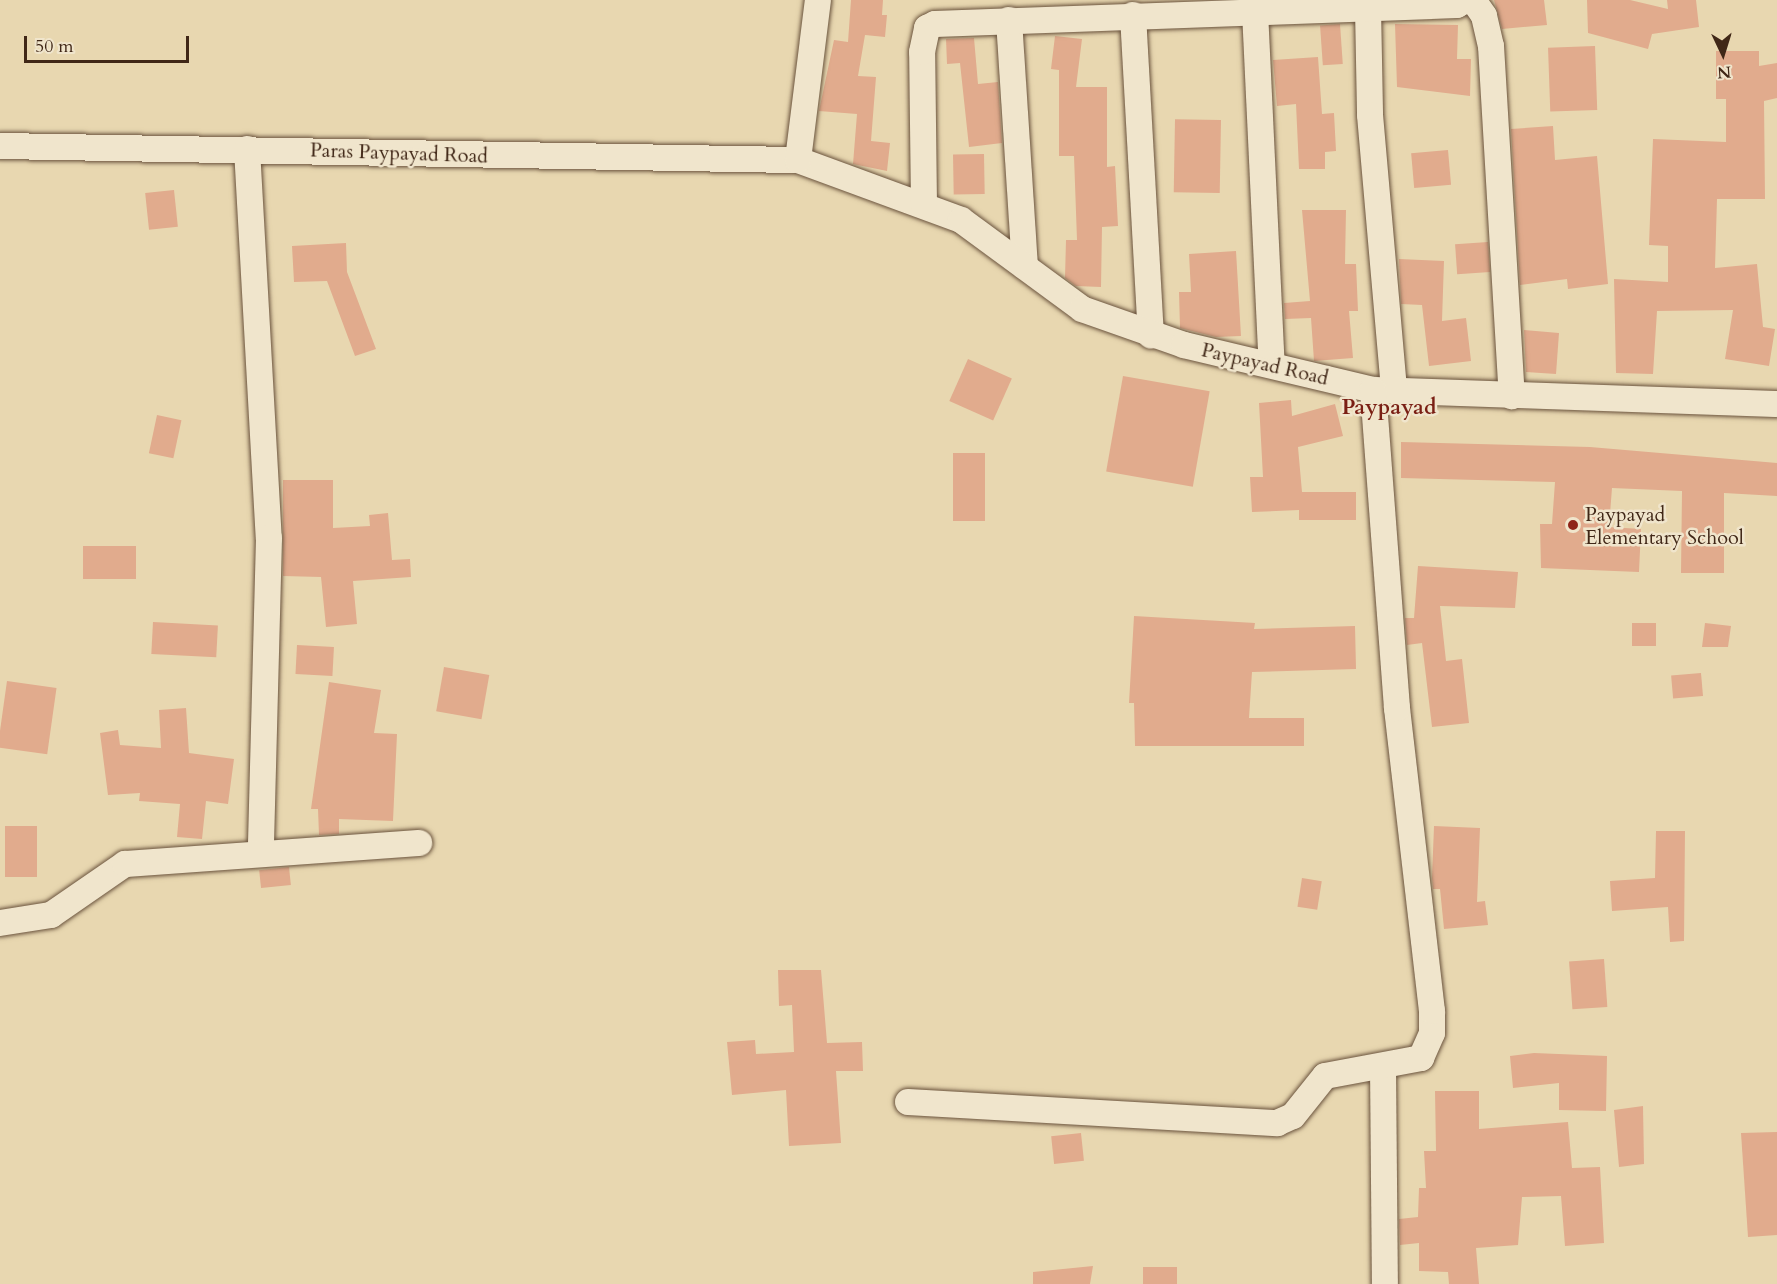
<!DOCTYPE html>
<html>
<head>
<meta charset="utf-8">
<style>
  body { margin:0 }
  #map { position:relative; width:1777px; height:1284px; overflow:hidden; background:#e8d7b0; font-family:Cardo,serif }
  div>[style] { position:absolute }
  .building>* { inset:0; background:#e1ab8d; transform-origin:0 0 }
  .roads { filter:drop-shadow(0 0 2px #6a533d) drop-shadow(0 0 2px #6a533d) }
  .street>* { height:26px; margin:-13px; padding:0 13px; transform-origin:13px; border-radius:13px; background:#f0e5cc }
  .dots>* { width:16px; height:16px; translate:-50% -50%; box-sizing:border-box; border:3px solid #f0e5cc; border-radius:50% }
  span { translate:-50% -50%; white-space:nowrap; text-align:center; line-height:1.15; -webkit-text-stroke:5px #f0e5cc; paint-order:stroke }
  .street-label { font-size:20px; color:#402717 }
  .poi-label { font-size:20px; color:#402717 }
  .left { translate:0 -50%; text-align:left }
  .quarter-label { font-size:22px; color:#7a1f14; font-weight:700 }
  .north { position:absolute; left:1693px; top:24px; width:60px; height:60px; -webkit-text-stroke:4px #f0e5cc; paint-order:stroke; rotate:176deg; font-size:16px; font-weight:700; line-height:24px; text-align:center; color:#402717 }
  .north::after { content:''; display:block; margin:auto; width:21px; height:27px; background:#402717; clip-path:polygon(50% 0,100% 100%,50% 72%,0 100%) }
  .scale { position:absolute; left:24px; top:36px; width:165px; height:27px; box-sizing:border-box; border:3px solid #402717; border-top:0; padding-left:8px; font-size:18px; line-height:21px; white-space:nowrap; color:#402717; -webkit-text-stroke:4px #f0e5cc; paint-order:stroke }
</style>
</head>
<body>
<div id="map">
  <div class="building">
    <div style="clip-path:polygon(851px 0,883px 0,882px 15px,887px 15px,885px 37px,865px 35px,858px 76px,876px 77px,871px 141px,890px 143px,887px 171px,853px 164px,857px 114px,819px 111px,834px 40px,848px 42px)"></div>
    <div style="clip-path:polygon(1494px 0,1544px 0,1547px 25px,1502px 29px)"></div>
    <div style="clip-path:polygon(1587px 0,1630px 0,1668px 9px,1667px 0,1696px 0,1699px 27px,1652px 34px,1648px 49px,1588px 33px)"></div>
    <div style="left:1340px;top:24px;width:40px;height:20px;rotate:86deg"></div>
    <div style="clip-path:polygon(1395px 24px,1458px 25px,1457px 59px,1471px 59px,1470px 96px,1397px 87px)"></div>
    <div style="clip-path:polygon(1055px 36px,1082px 39px,1076px 87px,1107px 87px,1107px 167px,1115px 166px,1118px 226px,1102px 227px,1101px 287px,1076px 286px,1065px 278px,1066px 240px,1077px 240px,1074px 156px,1059px 156px,1059px 70px,1051px 69px)"></div>
    <div style="clip-path:polygon(974px 38px,978px 84px,998px 82px,1002px 143px,969px 147px,960px 63px,947px 64px,946px 39px)"></div>
    <div style="left:1595px;top:46px;width:64px;height:47px;rotate:88deg"></div>
    <div style="clip-path:polygon(1716px 51px,1759px 51px,1759px 66px,1777px 63px,1777px 98px,1764px 101px,1765px 199px,1717px 199px,1715px 268px,1757px 264px,1763px 327px,1775px 329px,1769px 366px,1725px 359px,1733px 310px,1657px 311px,1653px 374px,1616px 373px,1614px 279px,1668px 282px,1668px 246px,1649px 245px,1653px 139px,1726px 142px,1726px 99px,1716px 99px)"></div>
    <div style="clip-path:polygon(1318px 57px,1322px 114px,1334px 113px,1336px 151px,1325px 152px,1325px 169px,1299px 169px,1296px 104px,1277px 106px,1273px 60px)"></div>
    <div style="left:1221px;top:120px;width:73px;height:46px;rotate:91deg"></div>
    <div style="clip-path:polygon(1553px 126px,1555px 160px,1597px 156px,1608px 284px,1568px 289px,1567px 279px,1520px 285px,1511px 129px)"></div>
    <div style="left:1448px;top:150px;width:35px;height:37px;rotate:85deg"></div>
    <div style="left:984px;top:154px;width:40px;height:31px;rotate:89deg"></div>
    <div style="left:174px;top:190px;width:37px;height:29px;rotate:84deg"></div>
    <div style="clip-path:polygon(1302px 210px,1346px 210px,1345px 264px,1356px 264px,1358px 311px,1349px 311px,1353px 358px,1314px 361px,1311px 318px,1285px 319px,1284px 303px,1310px 301px)"></div>
    <div style="left:1488px;top:242px;width:30px;height:33px;rotate:86deg"></div>
    <div style="clip-path:polygon(346px 243px,347px 272px,376px 349px,355px 356px,327px 281px,294px 282px,292px 246px)"></div>
    <div style="clip-path:polygon(1236px 251px,1241px 336px,1216px 337px,1180px 328px,1179px 292px,1191px 292px,1189px 254px)"></div>
    <div style="clip-path:polygon(1399px 259px,1444px 261px,1442px 321px,1466px 318px,1471px 361px,1429px 366px,1422px 305px,1401px 304px)"></div>
    <div style="clip-path:polygon(1524px 330px,1559px 333px,1556px 374px,1526px 372px)"></div>
    <div style="left:968px;top:359px;width:48px;height:46px;rotate:24deg"></div>
    <div style="left:1123px;top:376px;width:88px;height:97px;rotate:10deg"></div>
    <div style="clip-path:polygon(1291px 400px,1292px 416px,1335px 404px,1343px 436px,1298px 447px,1302px 492px,1356px 492px,1356px 520px,1299px 520px,1299px 510px,1252px 512px,1250px 477px,1263px 477px,1259px 403px)"></div>
    <div style="left:157px;top:415px;width:25px;height:39px;rotate:12deg"></div>
    <div style="clip-path:polygon(1401px 442px,1590px 447px,1777px 463px,1777px 496px,1724px 493px,1724px 573px,1681px 573px,1682px 491px,1612px 488px,1609px 527px,1641px 529px,1639px 572px,1541px 568px,1540px 524px,1552px 524px,1555px 482px,1401px 478px)"></div>
    <div style="left:953px;top:453px;width:32px;height:68px"></div>
    <div style="clip-path:polygon(283px 480px,333px 480px,333px 528px,370px 526px,369px 515px,388px 513px,392px 560px,410px 559px,411px 577px,353px 581px,357px 624px,326px 627px,321px 577px,283px 576px)"></div>
    <div style="left:83px;top:546px;width:53px;height:33px"></div>
    <div style="clip-path:polygon(1418px 566px,1518px 572px,1515px 608px,1440px 606px,1446px 661px,1462px 659px,1469px 723px,1432px 727px,1422px 643px,1407px 645px,1405px 618px,1414px 618px)"></div>
    <div style="clip-path:polygon(1134px 616px,1255px 623px,1254px 629px,1355px 626px,1356px 669px,1252px 672px,1249px 718px,1304px 718px,1304px 746px,1135px 746px,1134px 703px,1129px 703px)"></div>
    <div style="left:153px;top:622px;width:65px;height:32px;rotate:3deg"></div>
    <div style="left:1632px;top:623px;width:24px;height:23px"></div>
    <div style="clip-path:polygon(1705px 623px,1731px 626px,1728px 647px,1702px 647px)"></div>
    <div style="left:297px;top:645px;width:37px;height:29px;rotate:3deg"></div>
    <div style="left:444px;top:667px;width:46px;height:45px;rotate:10deg"></div>
    <div style="left:1701px;top:673px;width:23px;height:30px;rotate:85deg"></div>
    <div style="left:7px;top:681px;width:50px;height:67px;rotate:8deg"></div>
    <div style="clip-path:polygon(329px 682px,381px 690px,374px 733px,397px 734px,393px 821px,339px 819px,339px 834px,319px 835px,318px 809px,311px 809px)"></div>
    <div style="clip-path:polygon(186px 708px,189px 753px,234px 759px,228px 804px,206px 801px,202px 839px,177px 837px,180px 804px,139px 801px,140px 793px,108px 795px,100px 733px,118px 730px,120px 745px,161px 748px,159px 710px)"></div>
    <div style="left:5px;top:826px;width:32px;height:51px"></div>
    <div style="clip-path:polygon(1434px 826px,1480px 828px,1477px 902px,1485px 901px,1488px 925px,1444px 929px,1440px 889px,1433px 889px,1432px 878px)"></div>
    <div style="clip-path:polygon(1656px 831px,1685px 831px,1684px 941px,1670px 942px,1668px 907px,1612px 911px,1610px 881px,1655px 878px)"></div>
    <div style="left:289px;top:867px;width:18px;height:30px;rotate:84deg"></div>
    <div style="left:1302px;top:878px;width:20px;height:29px;rotate:9deg"></div>
    <div style="left:1604px;top:959px;width:48px;height:35px;rotate:86deg"></div>
    <div style="clip-path:polygon(778px 970px,821px 970px,827px 1043px,862px 1042px,863px 1071px,836px 1071px,841px 1143px,789px 1146px,786px 1090px,732px 1095px,727px 1042px,755px 1040px,756px 1054px,794px 1052px,792px 1005px,779px 1006px)"></div>
    <div style="clip-path:polygon(1534px 1053px,1607px 1056px,1606px 1111px,1559px 1110px,1559px 1083px,1513px 1088px,1510px 1056px)"></div>
    <div style="clip-path:polygon(1435px 1091px,1479px 1091px,1479px 1129px,1568px 1122px,1572px 1168px,1600px 1167px,1604px 1243px,1565px 1246px,1561px 1196px,1522px 1197px,1518px 1245px,1476px 1248px,1479px 1284px,1449px 1284px,1448px 1272px,1419px 1271px,1419px 1243px,1400px 1245px,1399px 1219px,1418px 1217px,1419px 1188px,1426px 1188px,1424px 1151px,1436px 1151px)"></div>
    <div style="clip-path:polygon(1643px 1106px,1644px 1164px,1619px 1167px,1614px 1110px)"></div>
    <div style="clip-path:polygon(1777px 1132px,1777px 1235px,1748px 1237px,1741px 1133px)"></div>
    <div style="left:1081px;top:1133px;width:28px;height:30px;rotate:84deg"></div>
    <div style="clip-path:polygon(1093px 1266px,1090px 1284px,1033px 1284px,1033px 1272px)"></div>
    <div style="left:1143px;top:1267px;width:34px;height:17px"></div>
  </div>
  <div class="roads">
    <div class="street">
      <div style="left:1473px;top:0;width:19px;rotate:55deg"></div>
      <div style="left:1484px;top:16px;width:31px;rotate:77deg"></div>
      <div style="left:1491px;top:46px;width:351px;rotate:86.6deg"></div>
      <div style="left:1368px;top:8px;width:107px;rotate:88.9deg"></div>
      <div style="left:1370px;top:115px;width:277px;rotate:85deg"></div>
      <div style="left:1255px;top:11px;width:354px;rotate:87.3deg"></div>
      <div style="left:1133px;top:15px;width:321px;rotate:86.8deg"></div>
      <div style="left:1009px;top:20px;width:247px;rotate:86.3deg"></div>
      <div style="left:0;top:146px;width:798px;rotate:1.01deg"></div>
      <div style="left:798px;top:160px;width:174px;rotate:20.2deg"></div>
      <div style="left:961px;top:220px;width:150px;rotate:36.3deg"></div>
      <div style="left:1082px;top:309px;width:108px;rotate:19.4deg"></div>
      <div style="left:1184px;top:345px;width:194px;rotate:13.4deg"></div>
      <div style="left:1373px;top:390px;width:404px;rotate:2deg"></div>
      <div style="left:247px;top:149px;width:390px;rotate:86.8deg"></div>
      <div style="left:269px;top:538px;width:316px;rotate:91.5deg"></div>
      <div style="left:798px;top:160px;width:161px;rotate:-82.9deg"></div>
      <div style="left:924px;top:205px;width:153px;rotate:-90.7deg"></div>
      <div style="left:922px;top:52px;width:25px;rotate:-78deg"></div>
      <div style="left:927px;top:28px;width:9px;rotate:-27deg"></div>
      <div style="left:935px;top:24px;width:522px;rotate:-2.08deg"></div>
      <div style="left:1457px;top:5px;width:10px;rotate:-29deg"></div>
      <div style="left:0;top:923px;width:52px;rotate:-8.9deg"></div>
      <div style="left:51px;top:915px;width:90px;rotate:-34.6deg"></div>
      <div style="left:125px;top:864px;width:295px;rotate:-4.1deg"></div>
      <div style="left:1383px;top:1066px;width:218px;rotate:89.5deg"></div>
      <div style="left:908px;top:1102px;width:370px;rotate:3.3deg"></div>
      <div style="left:1277px;top:1123px;width:17px;rotate:-24deg"></div>
      <div style="left:1293px;top:1116px;width:51px;rotate:-51.3deg"></div>
      <div style="left:1325px;top:1076px;width:98px;rotate:-10.6deg"></div>
      <div style="left:1421px;top:1058px;width:27px;rotate:-66deg"></div>
      <div style="left:1432px;top:1033px;width:22px;rotate:-90deg"></div>
      <div style="left:1432px;top:1011px;width:305px;rotate:-96.6deg"></div>
      <div style="left:1397px;top:708px;width:319px;rotate:-94.3deg"></div>
    </div>
  </div>
  <div class="dots">
    <div style="left:1573px;top:525px;background:#8f2418"></div>
  </div>
  <div class="street-label">
    <span style="left:399px;top:153px;rotate:2deg">Paras Paypayad Road</span>
    <span style="left:1265px;top:364px;rotate:13deg">Paypayad Road</span>
  </div>
  <div class="poi-label">
    <span class="left" style="left:1585px;top:526px">Paypayad<br>Elementary School</span>
  </div>
  <div class="quarter-label">
    <span style="left:1389px;top:408px">Paypayad</span>
  </div>
  <div class="north">N</div>
  <div class="scale">50 m</div>
</div>
</body>
</html>
